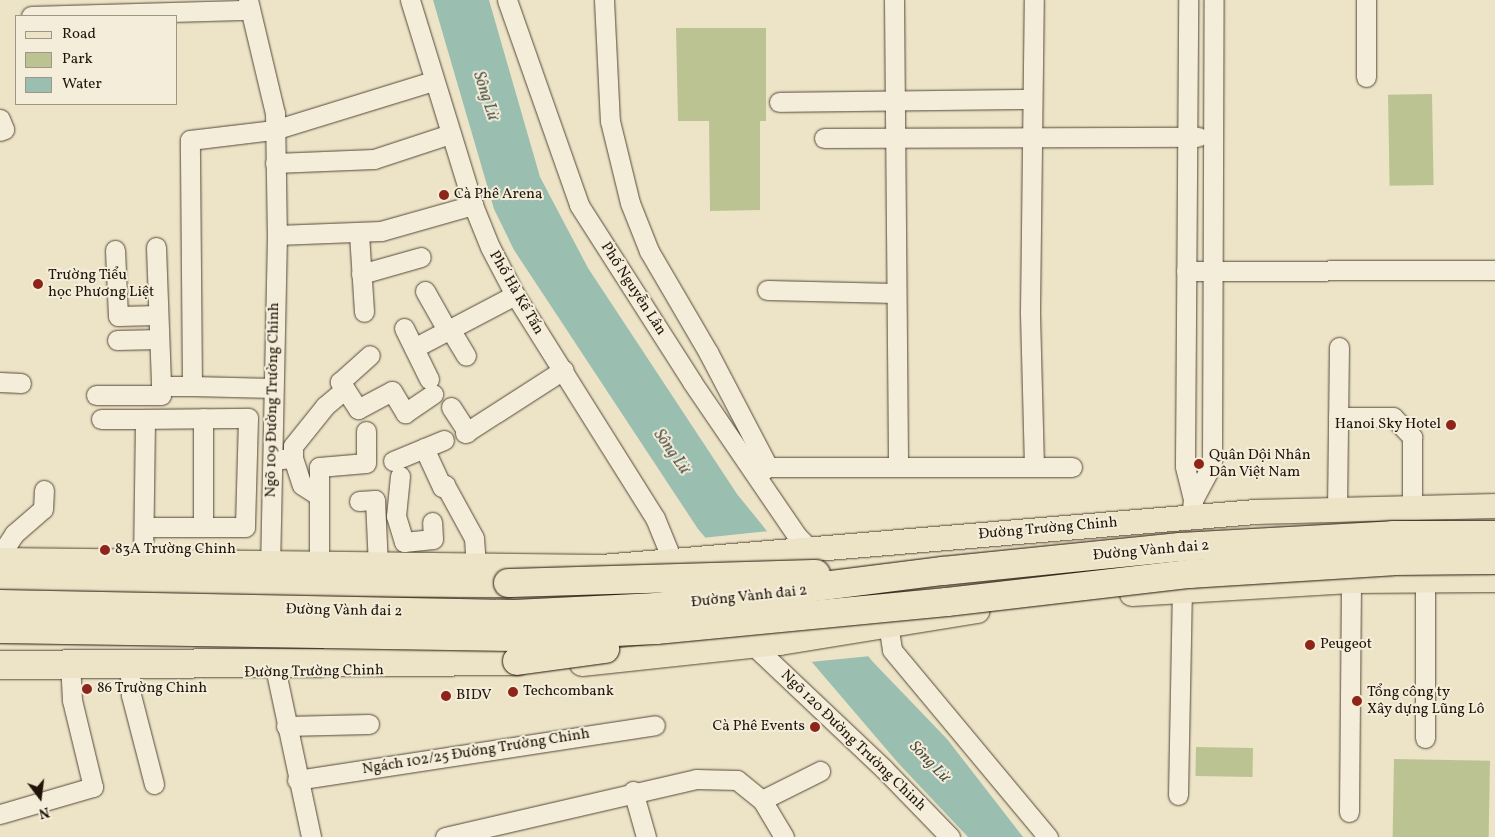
<!DOCTYPE html>
<html>
<head>
<meta charset="utf-8">
<style>
  body { margin:0 }
  #map { position:relative; width:1495px; height:837px; overflow:hidden; background:#ede3c6; font-family:Vollkorn,serif }
  div>[style] { position:absolute }
  .green>* { inset:0; background:#bcc392; transform-origin:0 0 }
  .water>* { inset:0; background:#9abeb0 }
  .pier>* { inset:0; background:#ede3c6 }
  .roads { filter:drop-shadow(0 0 1px #554839) drop-shadow(0 0 1px #554839) }
  .minor>* { height:19px; margin:-9.5px; padding:0 9.5px; transform-origin:9.5px; border-radius:9.5px; background:#f3edda }
  .major>* { height:24px; margin:-12px; padding:0 12px; transform-origin:12px; border-radius:12px; background:#ede3c6 }
  .highway>* { height:28px; margin:-14px; padding:0 14px; transform-origin:14px; border-radius:14px; background:#ede3c6 }
  .bridges { filter:drop-shadow(0 0 1px #22140a) drop-shadow(0 0 1px #22140a) }
  .highway-bridge>* { height:28px; margin:-14px; padding:0 14px; transform-origin:14px; border-radius:14px; background:#ede3c6 }
  .dots>* { width:14px; height:14px; translate:-50% -50%; box-sizing:border-box; border:2px solid #f3edda; border-radius:50% }
  span { translate:-50% -50%; white-space:nowrap; text-align:center; line-height:1.15; -webkit-text-stroke:4px #f3edda; paint-order:stroke }
  .poi-label { font-size:15px; color:#22140a }
  .left { translate:0 -50%; text-align:left }
  .right { translate:-100% -50%; text-align:right }
  .street-label { font-size:15px; color:#22140a }
  .water-label { font-size:16px; color:#4c5044; font-style:italic }
  .legend { position:absolute; left:15px; top:15px; width:162px; height:90px; box-sizing:border-box; background:#f3edda; border:1px solid #9f9687; margin:0; padding:6px 9px; list-style:none; font-size:15px; color:#22140a }
  .legend li { display:flex; align-items:center; gap:10px; height:25px }
  .legend b { width:25px; border:1px solid #9f9687 }
  .north { position:absolute; left:15px; top:772px; width:50px; height:50px; -webkit-text-stroke:4px #f3edda; paint-order:stroke; rotate:165deg; font-size:14px; font-weight:700; line-height:20px; text-align:center; color:#22140a }
  .north::after { content:''; display:block; margin:auto; width:18px; height:22px; background:#22140a; clip-path:polygon(50% 0,100% 100%,50% 72%,0 100%) }
</style>
</head>
<body>
<div id="map">
  <div class="green">
    <div style="clip-path:polygon(676px 28px,766px 28px,766px 121px,760px 121px,760px 210px,710px 211px,709px 121px,678px 121px)"></div>
    <div style="left:1432px;top:94px;width:91px;height:44px;rotate:89deg"></div>
    <div style="left:1196px;top:747px;width:57px;height:29px;rotate:1deg"></div>
    <div style="left:1394px;top:759px;width:96px;height:78px;rotate:1deg"></div>
  </div>
  <div class="water">
    <div style="clip-path:polygon(433px 0,489px 0,540px 177px,588px 268px,737px 494px,873px 662px,947px 739px,1023px 837px,968px 837px,899px 764px,698px 529px,514px 250px,494px 209px)"></div>
  </div>
  <div class="pier">
    <div style="clip-path:polygon(770px 531px,871px 656px,810px 662px,702px 538px)"></div>
  </div>
  <div class="roads">
    <div class="minor">
      <div style="left:248px;top:0;width:116px;rotate:76.6deg"></div>
      <div style="left:275px;top:113px;width:122px;rotate:89.1deg"></div>
      <div style="left:277px;top:235px;width:330px;rotate:91.2deg"></div>
      <div style="left:410px;top:0;width:214px;rotate:72.9deg"></div>
      <div style="left:473px;top:205px;width:45px;rotate:68deg"></div>
      <div style="left:490px;top:247px;width:54px;rotate:62.5deg"></div>
      <div style="left:515px;top:295px;width:263px;rotate:57.9deg"></div>
      <div style="left:655px;top:518px;width:48px;rotate:67.8deg"></div>
      <div style="left:507px;top:0;width:217px;rotate:70.6deg"></div>
      <div style="left:579px;top:205px;width:210px;rotate:57.4deg"></div>
      <div style="left:692px;top:382px;width:186px;rotate:55.7deg"></div>
      <div style="left:797px;top:536px;width:21px;rotate:45deg"></div>
      <div style="left:604px;top:0;width:121px;rotate:87.2deg"></div>
      <div style="left:610px;top:121px;width:84px;rotate:76.3deg"></div>
      <div style="left:630px;top:203px;width:52px;rotate:68.4deg"></div>
      <div style="left:649px;top:251px;width:117px;rotate:59.7deg"></div>
      <div style="left:708px;top:352px;width:130px;rotate:62.4deg"></div>
      <div style="left:894px;top:0;width:467px;rotate:89.5deg"></div>
      <div style="left:1366px;top:0;width:77px;rotate:90deg"></div>
      <div style="left:31px;top:16px;width:219px;rotate:-1.6deg"></div>
      <div style="left:779px;top:102px;width:253px;rotate:-0.7deg"></div>
      <div style="left:0;top:119px;width:11px;rotate:68deg"></div>
      <div style="left:4px;top:129px;width:4px;rotate:153deg"></div>
      <div style="left:824px;top:138px;width:374px;rotate:-0.2deg"></div>
      <div style="left:275px;top:163px;width:99px;rotate:-2.3deg"></div>
      <div style="left:374px;top:159px;width:80px;rotate:-18.2deg"></div>
      <div style="left:359px;top:234px;width:78px;rotate:86.3deg"></div>
      <div style="left:277px;top:235px;width:104px;rotate:-2.2deg"></div>
      <div style="left:381px;top:231px;width:96px;rotate:-15.8deg"></div>
      <div style="left:156px;top:247px;width:139px;rotate:87.9deg"></div>
      <div style="left:161px;top:386px;width:31px"></div>
      <div style="left:115px;top:250px;width:66px;rotate:87.4deg"></div>
      <div style="left:118px;top:316px;width:40px;rotate:-1.4deg"></div>
      <div style="left:1186px;top:271px;width:309px;rotate:-0.2deg"></div>
      <div style="left:361px;top:274px;width:62px;rotate:-15.8deg"></div>
      <div style="left:767px;top:290px;width:129px;rotate:1.3deg"></div>
      <div style="left:425px;top:291px;width:45px;rotate:60.6deg"></div>
      <div style="left:404px;top:328px;width:57px;rotate:63.9deg"></div>
      <div style="left:450px;top:329px;width:31px;rotate:59deg"></div>
      <div style="left:117px;top:340px;width:42px;rotate:-1.4deg"></div>
      <div style="left:414px;top:348px;width:114px;rotate:-27.7deg"></div>
      <div style="left:0;top:382px;width:21px;rotate:3deg"></div>
      <div style="left:273px;top:388px;width:81px;rotate:-178.6deg"></div>
      <div style="left:192px;top:386px;width:246px;rotate:-90.5deg"></div>
      <div style="left:190px;top:140px;width:85px;rotate:-6.8deg"></div>
      <div style="left:274px;top:130px;width:166px;rotate:-17.1deg"></div>
      <div style="left:345px;top:389px;width:24px;rotate:57deg"></div>
      <div style="left:358px;top:409px;width:38px;rotate:-28deg"></div>
      <div style="left:392px;top:391px;width:26px;rotate:59deg"></div>
      <div style="left:405px;top:413px;width:34px;rotate:-34deg"></div>
      <div style="left:96px;top:395px;width:65px"></div>
      <div style="left:161px;top:395px;width:9px;rotate:-90deg"></div>
      <div style="left:451px;top:407px;width:30px;rotate:57deg"></div>
      <div style="left:1338px;top:417px;width:55px"></div>
      <div style="left:1393px;top:417px;width:28px;rotate:46deg"></div>
      <div style="left:1412px;top:437px;width:69px;rotate:90deg"></div>
      <div style="left:101px;top:419px;width:44px"></div>
      <div style="left:465px;top:433px;width:117px;rotate:-32.7deg"></div>
      <div style="left:424px;top:448px;width:43px;rotate:65.2deg"></div>
      <div style="left:442px;top:487px;width:4px;rotate:-34deg"></div>
      <div style="left:445px;top:485px;width:60px;rotate:61.3deg"></div>
      <div style="left:474px;top:538px;width:28px;rotate:86deg"></div>
      <div style="left:293px;top:458px;width:28px;rotate:72deg"></div>
      <div style="left:302px;top:485px;width:20px;rotate:33deg"></div>
      <div style="left:273px;top:460px;width:20px;rotate:-6deg"></div>
      <div style="left:293px;top:458px;width:12px;rotate:-90deg"></div>
      <div style="left:293px;top:446px;width:51px;rotate:-51.3deg"></div>
      <div style="left:325px;top:406px;width:26px;rotate:-40deg"></div>
      <div style="left:345px;top:389px;width:9px;rotate:-126deg"></div>
      <div style="left:340px;top:382px;width:40px;rotate:-42deg"></div>
      <div style="left:393px;top:461px;width:55px;rotate:-22.4deg"></div>
      <div style="left:1212px;top:461px;width:461px;rotate:-89.8deg"></div>
      <div style="left:1185px;top:464px;width:464px;rotate:-89.6deg"></div>
      <div style="left:1034px;top:467px;width:156px;rotate:-91.5deg"></div>
      <div style="left:1030px;top:311px;width:311px;rotate:-89.3deg"></div>
      <div style="left:1185px;top:467px;width:34px;rotate:76deg"></div>
      <div style="left:1193px;top:500px;width:16px;rotate:97deg"></div>
      <div style="left:757px;top:474px;width:13px;rotate:-32deg"></div>
      <div style="left:768px;top:467px;width:304px"></div>
      <div style="left:400px;top:476px;width:40px;rotate:95.7deg"></div>
      <div style="left:396px;top:516px;width:27px;rotate:73deg"></div>
      <div style="left:404px;top:542px;width:29px;rotate:-6deg"></div>
      <div style="left:433px;top:539px;width:17px;rotate:-93deg"></div>
      <div style="left:1193px;top:500px;width:40px;rotate:-62deg"></div>
      <div style="left:359px;top:501px;width:16px;rotate:-4deg"></div>
      <div style="left:375px;top:500px;width:66px;rotate:87.4deg"></div>
      <div style="left:1337px;top:509px;width:162px;rotate:-89.3deg"></div>
      <div style="left:203px;top:527px;width:109px;rotate:-90deg"></div>
      <div style="left:5px;top:560px;width:12px;rotate:-90deg"></div>
      <div style="left:5px;top:548px;width:17px;rotate:-57deg"></div>
      <div style="left:14px;top:534px;width:38px;rotate:-41deg"></div>
      <div style="left:43px;top:509px;width:19px;rotate:-87deg"></div>
      <div style="left:143px;top:563px;width:144px;rotate:-89.2deg"></div>
      <div style="left:145px;top:419px;width:103px;rotate:-0.6deg"></div>
      <div style="left:248px;top:418px;width:109px;rotate:91.6deg"></div>
      <div style="left:245px;top:527px;width:101px;rotate:180deg"></div>
      <div style="left:319px;top:565px;width:98px;rotate:-90deg"></div>
      <div style="left:319px;top:467px;width:47px;rotate:-4.9deg"></div>
      <div style="left:366px;top:463px;width:32px;rotate:-90deg"></div>
      <div style="left:1425px;top:579px;width:159px;rotate:90deg"></div>
      <div style="left:888px;top:624px;width:26px;rotate:81deg"></div>
      <div style="left:892px;top:650px;width:244px;rotate:50.2deg"></div>
      <div style="left:754px;top:646px;width:179px;rotate:43.4deg"></div>
      <div style="left:884px;top:769px;width:95px;rotate:45.9deg"></div>
      <div style="left:276px;top:672px;width:169px;rotate:78deg"></div>
      <div style="left:130px;top:676px;width:19px;rotate:87deg"></div>
      <div style="left:131px;top:695px;width:92px;rotate:75.5deg"></div>
      <div style="left:286px;top:726px;width:83px;rotate:-1.4deg"></div>
      <div style="left:297px;top:780px;width:362px;rotate:-8.7deg"></div>
      <div style="left:633px;top:791px;width:48px;rotate:74.2deg"></div>
      <div style="left:1178px;top:795px;width:206px;rotate:-88.9deg"></div>
      <div style="left:762px;top:800px;width:65px;rotate:-26.6deg"></div>
      <div style="left:1349px;top:812px;width:231px;rotate:-89.5deg"></div>
      <div style="left:0;top:814px;width:97px;rotate:-16.2deg"></div>
      <div style="left:93px;top:787px;width:89px;rotate:-103.6deg"></div>
      <div style="left:72px;top:700px;width:22px;rotate:-93deg"></div>
      <div style="left:445px;top:837px;width:258px;rotate:-13deg"></div>
      <div style="left:696px;top:779px;width:41px;rotate:1.4deg"></div>
      <div style="left:737px;top:780px;width:32px;rotate:39deg"></div>
      <div style="left:762px;top:800px;width:43px;rotate:59.3deg"></div>
    </div>
    <div class="major">
      <div style="left:0;top:560px;width:602px;rotate:0.67deg"></div>
      <div style="left:602px;top:567px;width:656px;rotate:-4.81deg"></div>
      <div style="left:1256px;top:512px;width:239px;rotate:-1.4deg"></div>
      <div style="left:1132px;top:594px;width:219px;rotate:-3.4deg"></div>
      <div style="left:1351px;top:581px;width:144px;rotate:-0.4deg"></div>
      <div style="left:582px;top:664px;width:199px;rotate:-6.1deg"></div>
      <div style="left:780px;top:643px;width:200px;rotate:-9.2deg"></div>
    </div>
    <div class="highway">
      <div style="left:0;top:582px;width:508px;rotate:0.11deg"></div>
      <div style="left:0;top:665px;width:517px;rotate:-0.44deg"></div>
    </div>
  </div>
  <div class="bridges">
    <div class="highway-bridge">
      <div style="left:508px;top:583px;width:308px;rotate:-1.7deg"></div>
      <div style="left:0;top:604px;width:514px;rotate:1.11deg"></div>
      <div style="left:514px;top:614px;width:143px;rotate:-2.8deg"></div>
      <div style="left:657px;top:607px;width:288px;rotate:-7.2deg"></div>
      <div style="left:943px;top:571px;width:238px;rotate:-5.8deg"></div>
      <div style="left:1180px;top:547px;width:213px;rotate:-3.2deg"></div>
      <div style="left:1393px;top:535px;width:102px"></div>
      <div style="left:0;top:629px;width:515px;rotate:0.89deg"></div>
      <div style="left:515px;top:637px;width:141px;rotate:-2.8deg"></div>
      <div style="left:656px;top:630px;width:292px;rotate:-5.5deg"></div>
      <div style="left:947px;top:602px;width:244px;rotate:-6.6deg"></div>
      <div style="left:1189px;top:574px;width:204px;rotate:-3.6deg"></div>
      <div style="left:1393px;top:561px;width:102px;rotate:-0.6deg"></div>
      <div style="left:517px;top:661px;width:89px;rotate:-7.8deg"></div>
    </div>
  </div>
  <div class="dots">
    <div style="left:444px;top:195px;background:#8f2418"></div>
    <div style="left:38px;top:284px;background:#8f2418"></div>
    <div style="left:1451px;top:425px;background:#8f2418"></div>
    <div style="left:1199px;top:464px;background:#8f2418"></div>
    <div style="left:105px;top:550px;background:#8f2418"></div>
    <div style="left:1310px;top:645px;background:#8f2418"></div>
    <div style="left:87px;top:689px;background:#8f2418"></div>
    <div style="left:513px;top:692px;background:#8f2418"></div>
    <div style="left:446px;top:696px;background:#8f2418"></div>
    <div style="left:1357px;top:701px;background:#8f2418"></div>
    <div style="left:815px;top:727px;background:#8f2418"></div>
  </div>
  <div class="poi-label">
    <span class="left" style="left:454px;top:195px">Cà Phê Arena</span>
    <span class="left" style="left:48px;top:284px">Trường Tiểu<br>học Phương Liệt</span>
    <span class="right" style="left:1441px;top:425px">Hanoi Sky Hotel</span>
    <span class="left" style="left:1209px;top:464px">Quân Dội Nhân<br>Dân Việt Nam</span>
    <span class="left" style="left:115px;top:550px">83A Trường Chinh</span>
    <span class="left" style="left:1320px;top:645px">Peugeot</span>
    <span class="left" style="left:97px;top:689px">86 Trường Chinh</span>
    <span class="left" style="left:523px;top:692px">Techcombank</span>
    <span class="left" style="left:1367px;top:701px">Tổng công ty<br>Xây dựng Lũng Lô</span>
    <span class="left" style="left:456px;top:696px">BIDV</span>
    <span class="right" style="left:805px;top:727px">Cà Phê Events</span>
  </div>
  <div class="street-label">
    <span style="left:633px;top:289px;rotate:57deg">Phố Nguyễn Lân</span>
    <span style="left:516px;top:293px;rotate:60deg">Phố Hà Kế Tấn</span>
    <span style="left:273px;top:400px;rotate:-89deg">Ngõ 109 Đường Trường Chinh</span>
    <span style="left:1048px;top:529px;rotate:-5deg">Đường Trường Chinh</span>
    <span style="left:1151px;top:551px;rotate:-5deg">Đường Vành đai 2</span>
    <span style="left:749px;top:597px;rotate:-6deg">Đường Vành đai 2</span>
    <span style="left:344px;top:611px;rotate:1deg">Đường Vành đai 2</span>
    <span style="left:314px;top:672px;rotate:-1deg">Đường Trường Chinh</span>
    <span style="left:853px;top:741px;rotate:44deg">Ngõ 120 Đường Trường Chinh</span>
    <span style="left:476px;top:752px;rotate:-9deg">Ngách 102/25 Đường Trường Chinh</span>
  </div>
  <div class="water-label">
    <span style="left:485px;top:96px;rotate:72deg">Sông Lừ</span>
    <span style="left:671px;top:452px;rotate:55deg">Sông Lừ</span>
    <span style="left:929px;top:762px;rotate:46deg">Sông Lừ</span>
  </div>
  <ul class="legend">
  <li><b style="height:6px;background:#ede3c6"></b>Road</li>
  <li><b style="height:14px;background:#bcc392"></b>Park</li>
  <li><b style="height:14px;background:#9abeb0"></b>Water</li>
  </ul>
  <div class="north">N</div>
</div>
</body>
</html>
